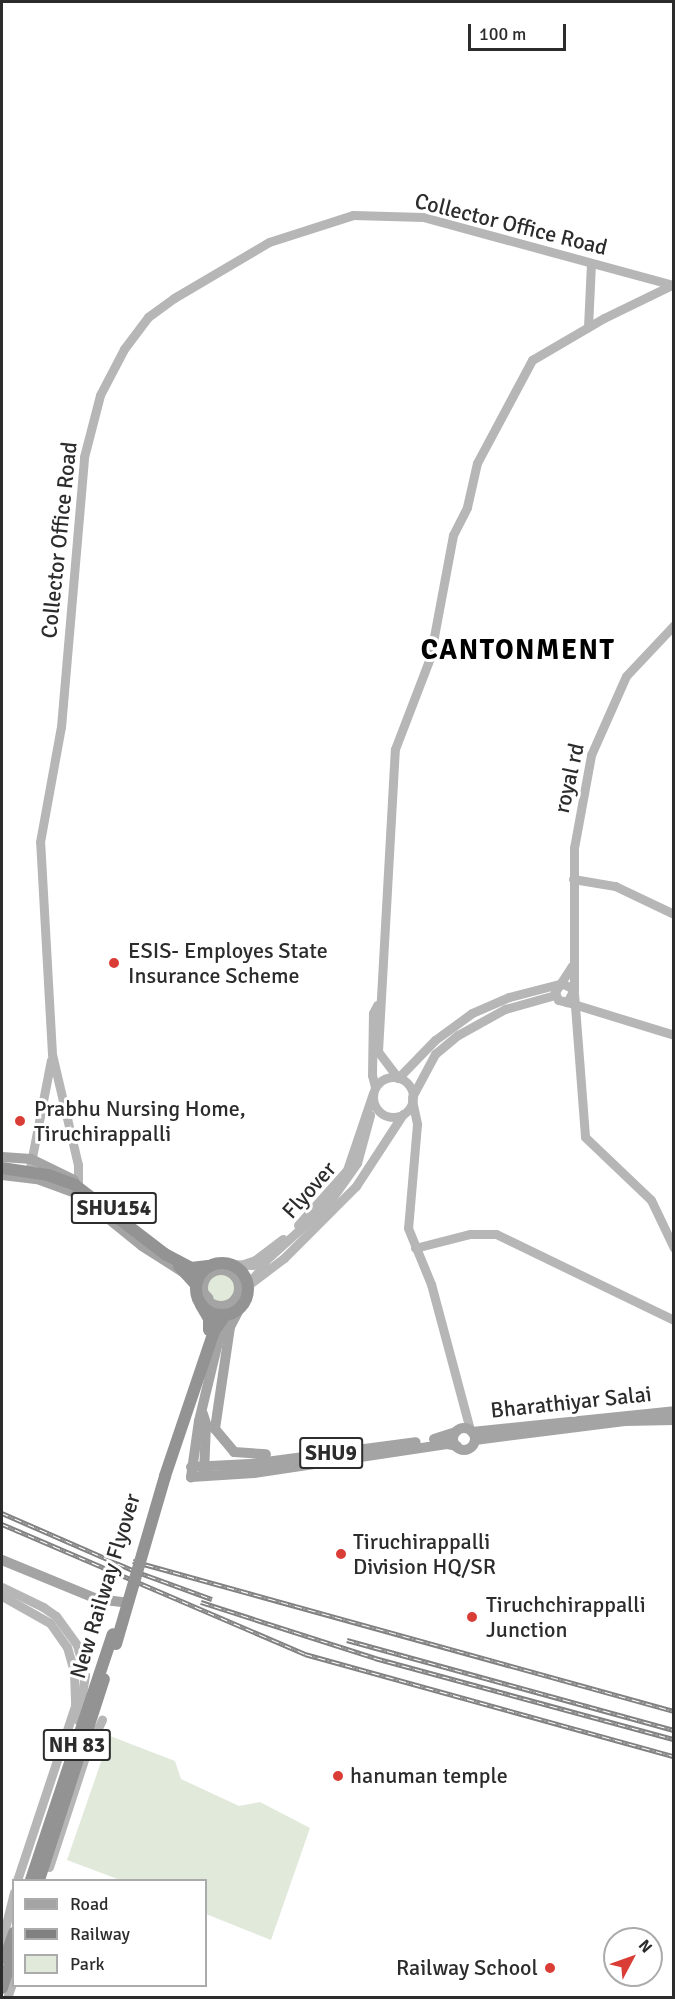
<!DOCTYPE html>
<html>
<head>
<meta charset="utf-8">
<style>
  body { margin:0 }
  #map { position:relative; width:675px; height:1999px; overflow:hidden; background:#fff; font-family:Signika,sans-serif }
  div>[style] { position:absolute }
  .green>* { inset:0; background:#e0e9da }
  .round { border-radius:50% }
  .secondary>* { height:9px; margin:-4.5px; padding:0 4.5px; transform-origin:4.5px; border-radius:4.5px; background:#b6b6b6 }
  .secondary>.ring { margin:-4.5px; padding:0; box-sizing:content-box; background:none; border:9px solid #b6b6b6; border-radius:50% }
  .primary>* { height:10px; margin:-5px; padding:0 5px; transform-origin:5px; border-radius:5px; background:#a4a4a4 }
  .primary>.ring { margin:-5px; padding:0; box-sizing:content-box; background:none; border:10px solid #a4a4a4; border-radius:50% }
  .highway>* { height:12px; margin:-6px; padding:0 6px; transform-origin:6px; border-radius:6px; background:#939393 }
  .rail>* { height:4.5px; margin-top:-2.25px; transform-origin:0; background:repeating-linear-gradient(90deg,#fff 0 7px,#818181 0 14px); box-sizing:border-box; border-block:2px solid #818181 }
  .secondary-bridge>* { height:9px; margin:-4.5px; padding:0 4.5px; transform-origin:4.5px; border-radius:4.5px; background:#b6b6b6 }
  .highway-bridge>* { height:12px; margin:-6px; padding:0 6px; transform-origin:6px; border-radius:6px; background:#939393 }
  .highway-bridge>.ring { margin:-6px; padding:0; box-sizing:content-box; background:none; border:12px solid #939393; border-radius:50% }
  .dots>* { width:16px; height:16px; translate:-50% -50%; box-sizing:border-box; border:3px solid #fff; border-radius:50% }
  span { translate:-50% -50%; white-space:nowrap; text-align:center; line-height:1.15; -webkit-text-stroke:6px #fff; paint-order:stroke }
  .shield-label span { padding:2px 4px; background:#fff; border:2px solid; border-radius:4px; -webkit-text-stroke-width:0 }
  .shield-label { font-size:21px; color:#2c2c2c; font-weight:700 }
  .street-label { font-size:22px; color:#2c2c2c }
  .poi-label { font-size:22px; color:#2c2c2c }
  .left { translate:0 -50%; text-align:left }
  .right { translate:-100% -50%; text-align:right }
  .district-label { font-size:28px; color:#000; font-weight:700; letter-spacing:1.5px }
  .frame { position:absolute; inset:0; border:3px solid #2c2c2c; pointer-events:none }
  .legend { position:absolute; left:12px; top:1879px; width:195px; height:108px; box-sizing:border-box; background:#fff; border:2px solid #ababab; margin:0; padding:8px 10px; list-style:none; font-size:18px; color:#2c2c2c }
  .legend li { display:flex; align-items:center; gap:12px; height:30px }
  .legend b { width:30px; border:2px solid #ababab }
  .north { position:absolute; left:603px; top:1927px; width:60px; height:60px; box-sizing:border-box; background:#fff; border:2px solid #ababab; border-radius:50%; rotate:49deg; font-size:16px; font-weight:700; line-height:24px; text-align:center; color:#2c2c2c }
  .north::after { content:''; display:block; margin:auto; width:21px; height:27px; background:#da3d36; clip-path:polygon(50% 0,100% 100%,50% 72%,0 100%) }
  .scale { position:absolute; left:468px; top:24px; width:98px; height:27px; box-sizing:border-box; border:3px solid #2c2c2c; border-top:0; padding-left:8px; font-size:18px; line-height:21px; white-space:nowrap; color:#2c2c2c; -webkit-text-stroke:4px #fff; paint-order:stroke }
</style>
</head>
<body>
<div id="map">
  <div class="green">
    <div class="round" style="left:206px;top:1273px;width:30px;height:30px"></div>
    <div style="clip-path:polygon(110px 1736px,175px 1761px,181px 1779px,239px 1806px,260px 1802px,310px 1828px,271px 1940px,206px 1914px,206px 1880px,120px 1880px,67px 1860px)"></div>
  </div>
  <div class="secondary">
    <div style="left:588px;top:327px;width:64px;rotate:-87.3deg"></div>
    <div style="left:573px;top:879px;width:43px;rotate:9.5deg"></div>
    <div style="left:615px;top:886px;width:65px;rotate:25.4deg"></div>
    <div style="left:561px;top:983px;width:14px;rotate:25deg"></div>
    <div style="left:574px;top:989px;width:15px;rotate:118deg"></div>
    <div style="left:567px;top:1002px;width:9px;rotate:-167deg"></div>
    <div style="left:558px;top:1000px;width:9px;rotate:-111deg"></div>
    <div style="left:555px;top:992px;width:31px;rotate:-57deg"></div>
    <div style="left:559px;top:984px;width:52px;rotate:165.4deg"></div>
    <div style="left:509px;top:997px;width:40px;rotate:156.6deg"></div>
    <div style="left:472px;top:1013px;width:46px;rotate:143.9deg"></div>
    <div style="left:435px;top:1040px;width:53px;rotate:134.2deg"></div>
    <div style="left:398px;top:1078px;width:34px;rotate:-127deg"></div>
    <div style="left:378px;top:1051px;width:302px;rotate:-86.8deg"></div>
    <div style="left:395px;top:749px;width:97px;rotate:-69deg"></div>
    <div style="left:430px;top:658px;width:125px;rotate:-79.4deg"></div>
    <div style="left:453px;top:535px;width:31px;rotate:-63deg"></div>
    <div style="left:467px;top:507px;width:45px;rotate:-77.2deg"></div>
    <div style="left:477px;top:463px;width:117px;rotate:-61.9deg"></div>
    <div style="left:532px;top:360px;width:83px;rotate:-30.3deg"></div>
    <div style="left:604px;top:318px;width:76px;rotate:-25.9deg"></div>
    <div style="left:574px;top:989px;width:141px;rotate:-90deg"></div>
    <div style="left:574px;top:848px;width:95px;rotate:-79.6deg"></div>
    <div style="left:591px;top:755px;width:86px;rotate:-66.1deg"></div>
    <div style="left:626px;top:676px;width:70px;rotate:-46.7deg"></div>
    <div style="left:574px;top:993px;width:144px;rotate:85.6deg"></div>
    <div style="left:585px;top:1137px;width:91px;rotate:43.7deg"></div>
    <div style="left:651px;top:1200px;width:53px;rotate:64.4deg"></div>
    <div style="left:567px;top:1002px;width:112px;rotate:17.1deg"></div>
    <div class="ring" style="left:373px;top:1077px;width:31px;height:31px"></div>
    <div style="left:375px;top:1087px;width:12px;rotate:-104deg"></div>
    <div style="left:372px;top:1075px;width:62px;rotate:-89.1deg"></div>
    <div style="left:373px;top:1013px;width:9px;rotate:-63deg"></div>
    <div style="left:412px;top:1097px;width:49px;rotate:-61.9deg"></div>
    <div style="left:435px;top:1054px;width:30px;rotate:-40deg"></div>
    <div style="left:458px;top:1035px;width:54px;rotate:-29deg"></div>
    <div style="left:505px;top:1009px;width:52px;rotate:-15.6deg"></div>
    <div style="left:412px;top:1100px;width:25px;rotate:78deg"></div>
    <div style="left:417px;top:1124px;width:104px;rotate:94.9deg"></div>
    <div style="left:408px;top:1228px;width:61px;rotate:67.7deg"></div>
    <div style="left:431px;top:1284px;width:151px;rotate:75deg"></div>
    <div style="left:28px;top:1178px;width:120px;rotate:-79deg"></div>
    <div style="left:78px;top:1189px;width:24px;rotate:-90deg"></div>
    <div style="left:78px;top:1165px;width:114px;rotate:-103.2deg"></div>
    <div style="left:52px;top:1054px;width:212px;rotate:-93.2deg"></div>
    <div style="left:40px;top:842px;width:117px;rotate:-79.7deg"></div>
    <div style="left:61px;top:727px;width:271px;rotate:-85.1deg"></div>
    <div style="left:84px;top:457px;width:64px;rotate:-75.5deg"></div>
    <div style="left:100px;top:395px;width:52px;rotate:-62.4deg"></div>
    <div style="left:124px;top:349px;width:40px;rotate:-53deg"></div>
    <div style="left:148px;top:317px;width:32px;rotate:-36deg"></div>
    <div style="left:174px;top:298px;width:110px;rotate:-30.5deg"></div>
    <div style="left:269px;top:242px;width:88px;rotate:-17.8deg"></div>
    <div style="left:353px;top:215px;width:70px;rotate:1.6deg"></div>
    <div style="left:423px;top:217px;width:260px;rotate:15.2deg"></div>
    <div style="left:298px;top:1225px;width:74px;rotate:-48.3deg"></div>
    <div style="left:347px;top:1170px;width:81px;rotate:-71.3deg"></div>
    <div style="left:415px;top:1248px;width:57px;rotate:-14.3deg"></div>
    <div style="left:470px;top:1234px;width:26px"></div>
    <div style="left:496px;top:1234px;width:198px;rotate:25.8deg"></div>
    <div style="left:226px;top:1270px;width:31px;rotate:-19deg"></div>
    <div style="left:255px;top:1260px;width:35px;rotate:-37deg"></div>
    <div style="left:238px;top:1293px;width:58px;rotate:-37.3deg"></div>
    <div style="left:284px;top:1258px;width:102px;rotate:-45deg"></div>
    <div style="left:356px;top:1186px;width:86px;rotate:-56.9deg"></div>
    <div style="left:2px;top:1587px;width:46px;rotate:26deg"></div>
    <div style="left:43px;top:1607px;width:16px;rotate:35deg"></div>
    <div style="left:56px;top:1616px;width:36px;rotate:54deg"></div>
    <div style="left:77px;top:1645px;width:31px;rotate:75deg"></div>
    <div style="left:85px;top:1675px;width:46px;rotate:98.8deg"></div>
    <div style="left:2px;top:1596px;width:55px;rotate:29.4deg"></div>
    <div style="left:50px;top:1623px;width:29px;rotate:55deg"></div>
    <div style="left:67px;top:1647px;width:26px;rotate:74deg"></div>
    <div style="left:74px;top:1672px;width:34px;rotate:88deg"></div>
    <div style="left:75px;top:1706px;width:183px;rotate:108.4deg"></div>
    <div style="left:49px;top:1867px;width:119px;rotate:-71.9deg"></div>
    <div style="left:86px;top:1754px;width:38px;rotate:-65deg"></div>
    <div style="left:2px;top:1941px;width:50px;rotate:-76.2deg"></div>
    <div style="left:7px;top:1998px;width:21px;rotate:-71deg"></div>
  </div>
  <div class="primary">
    <div style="left:2px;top:1157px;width:29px;rotate:4deg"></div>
    <div style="left:31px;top:1159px;width:48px;rotate:26deg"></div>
    <div style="left:2px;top:1175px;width:38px;rotate:7deg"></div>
    <div style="left:40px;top:1180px;width:40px;rotate:20.2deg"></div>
    <div style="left:78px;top:1194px;width:82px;rotate:39.1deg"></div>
    <div style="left:142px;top:1246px;width:52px;rotate:32.5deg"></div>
    <div style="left:186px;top:1274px;width:33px;rotate:47deg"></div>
    <div style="left:199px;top:1269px;width:21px;rotate:3deg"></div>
    <div class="ring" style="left:203px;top:1270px;width:26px;height:26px"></div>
    <div style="left:235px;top:1300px;width:33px;rotate:115deg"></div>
    <div style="left:221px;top:1330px;width:94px;rotate:103.6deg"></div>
    <div style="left:199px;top:1421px;width:57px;rotate:98.1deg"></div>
    <div style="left:191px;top:1477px;width:63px;rotate:-3.6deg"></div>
    <div style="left:254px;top:1473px;width:195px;rotate:-8.5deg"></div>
    <div style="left:447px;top:1444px;width:10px;rotate:11deg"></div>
    <div style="left:240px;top:1308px;width:21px;rotate:118deg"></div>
    <div style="left:230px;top:1327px;width:103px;rotate:98.4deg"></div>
    <div style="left:215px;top:1429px;width:30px;rotate:50deg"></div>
    <div style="left:234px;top:1452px;width:32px;rotate:4deg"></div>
    <div style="left:203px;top:1414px;width:10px;rotate:73deg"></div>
    <div style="left:206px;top:1424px;width:50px;rotate:92.3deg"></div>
    <div class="ring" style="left:453px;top:1428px;width:12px;height:12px"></div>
    <div style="left:472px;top:1432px;width:203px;rotate:-5.9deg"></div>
    <div style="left:434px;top:1439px;width:23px;rotate:-18deg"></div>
    <div style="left:475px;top:1440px;width:151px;rotate:-7.2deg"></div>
    <div style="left:625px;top:1421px;width:49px;rotate:-1.2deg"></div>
    <div style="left:191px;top:1467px;width:59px;rotate:-2.9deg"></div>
    <div style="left:250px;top:1464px;width:167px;rotate:-7.5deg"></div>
    <div style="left:2px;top:1560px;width:103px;rotate:22.3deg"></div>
    <div style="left:97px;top:1599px;width:31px;rotate:7deg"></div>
  </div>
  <div class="highway">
    <div style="left:201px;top:1305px;width:16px;rotate:60deg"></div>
    <div style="left:209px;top:1319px;width:11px;rotate:90deg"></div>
    <div style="left:39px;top:1880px;width:211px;rotate:-72.1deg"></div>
    <div style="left:5px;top:1958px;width:27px;rotate:-70deg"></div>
    <div style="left:2px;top:1988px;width:38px;rotate:-72deg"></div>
  </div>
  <div class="rail">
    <div style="left:2px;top:1513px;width:145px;rotate:23.6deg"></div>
    <div style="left:135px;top:1571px;width:82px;rotate:20deg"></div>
    <div style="left:2px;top:1524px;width:330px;rotate:23.2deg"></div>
    <div style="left:305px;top:1654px;width:383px;rotate:15.5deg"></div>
    <div style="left:133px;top:1561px;width:561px;rotate:15.5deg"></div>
    <div style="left:201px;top:1602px;width:183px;rotate:17.8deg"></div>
    <div style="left:375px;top:1658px;width:310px;rotate:15.2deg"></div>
    <div style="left:347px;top:1640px;width:339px;rotate:15.4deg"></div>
  </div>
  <div class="secondary-bridge">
    <div style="left:231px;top:1264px;width:21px;rotate:3deg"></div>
    <div style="left:252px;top:1265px;width:15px;rotate:-20deg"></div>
    <div style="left:266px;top:1260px;width:84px;rotate:-42.1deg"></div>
    <div style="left:328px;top:1204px;width:50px;rotate:-54.7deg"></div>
    <div style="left:357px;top:1163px;width:50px;rotate:-74.8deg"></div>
    <div style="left:248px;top:1284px;width:25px;rotate:-50deg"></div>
  </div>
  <div class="highway-bridge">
    <div style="left:2px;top:1168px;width:47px;rotate:8.7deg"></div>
    <div style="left:48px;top:1175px;width:29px;rotate:20deg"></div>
    <div style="left:75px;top:1185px;width:113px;rotate:37.5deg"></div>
    <div style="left:165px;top:1254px;width:30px;rotate:28deg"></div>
    <div style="left:191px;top:1268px;width:17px;rotate:-7deg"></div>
    <div class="ring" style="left:196px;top:1263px;width:40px;height:40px"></div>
    <div style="left:179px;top:1266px;width:25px;rotate:48deg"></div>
    <div style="left:116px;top:1644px;width:175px;rotate:-73.7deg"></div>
    <div style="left:165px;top:1476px;width:153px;rotate:-71.3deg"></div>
    <div style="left:214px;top:1331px;width:19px;rotate:-55deg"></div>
    <div style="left:31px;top:1880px;width:259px;rotate:-71.6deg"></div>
  </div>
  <div class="dots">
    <div style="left:114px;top:963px;background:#da3d36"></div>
    <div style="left:20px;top:1121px;background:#da3d36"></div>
    <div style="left:341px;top:1554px;background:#da3d36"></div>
    <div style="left:472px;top:1617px;background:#da3d36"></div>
    <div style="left:338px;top:1776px;background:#da3d36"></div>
    <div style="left:550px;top:1968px;background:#da3d36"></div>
  </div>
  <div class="shield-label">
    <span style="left:114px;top:1208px">SHU154</span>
    <span style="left:331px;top:1453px">SHU9</span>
    <span style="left:77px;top:1745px">NH 83</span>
  </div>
  <div class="street-label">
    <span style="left:511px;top:224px;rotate:14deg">Collector Office Road</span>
    <span style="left:59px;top:540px;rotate:-84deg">Collector Office Road</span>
    <span style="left:569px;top:778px;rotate:-77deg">royal rd</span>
    <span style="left:309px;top:1190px;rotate:-48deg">Flyover</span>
    <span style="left:571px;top:1402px;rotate:-6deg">Bharathiyar Salai</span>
    <span style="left:105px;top:1586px;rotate:-73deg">New Railway Flyover</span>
  </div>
  <div class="poi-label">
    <span class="left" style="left:128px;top:963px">ESIS- Employes State<br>Insurance Scheme</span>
    <span class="left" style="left:34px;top:1121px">Prabhu Nursing Home,<br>Tiruchirappalli</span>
    <span class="left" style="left:353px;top:1554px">Tiruchirappalli<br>Division HQ/SR</span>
    <span class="left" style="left:486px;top:1617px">Tiruchchirappalli<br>Junction</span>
    <span class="left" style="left:350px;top:1776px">hanuman temple</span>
    <span class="right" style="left:538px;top:1968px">Railway School</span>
  </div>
  <div class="district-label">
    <span style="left:518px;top:650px">CANTONMENT</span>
  </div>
  <div class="frame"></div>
  <ul class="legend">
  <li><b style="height:8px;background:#a4a4a4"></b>Road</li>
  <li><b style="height:8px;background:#818181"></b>Railway</li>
  <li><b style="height:16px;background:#e0e9da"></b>Park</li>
  </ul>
  <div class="north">N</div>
  <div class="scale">100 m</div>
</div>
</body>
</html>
